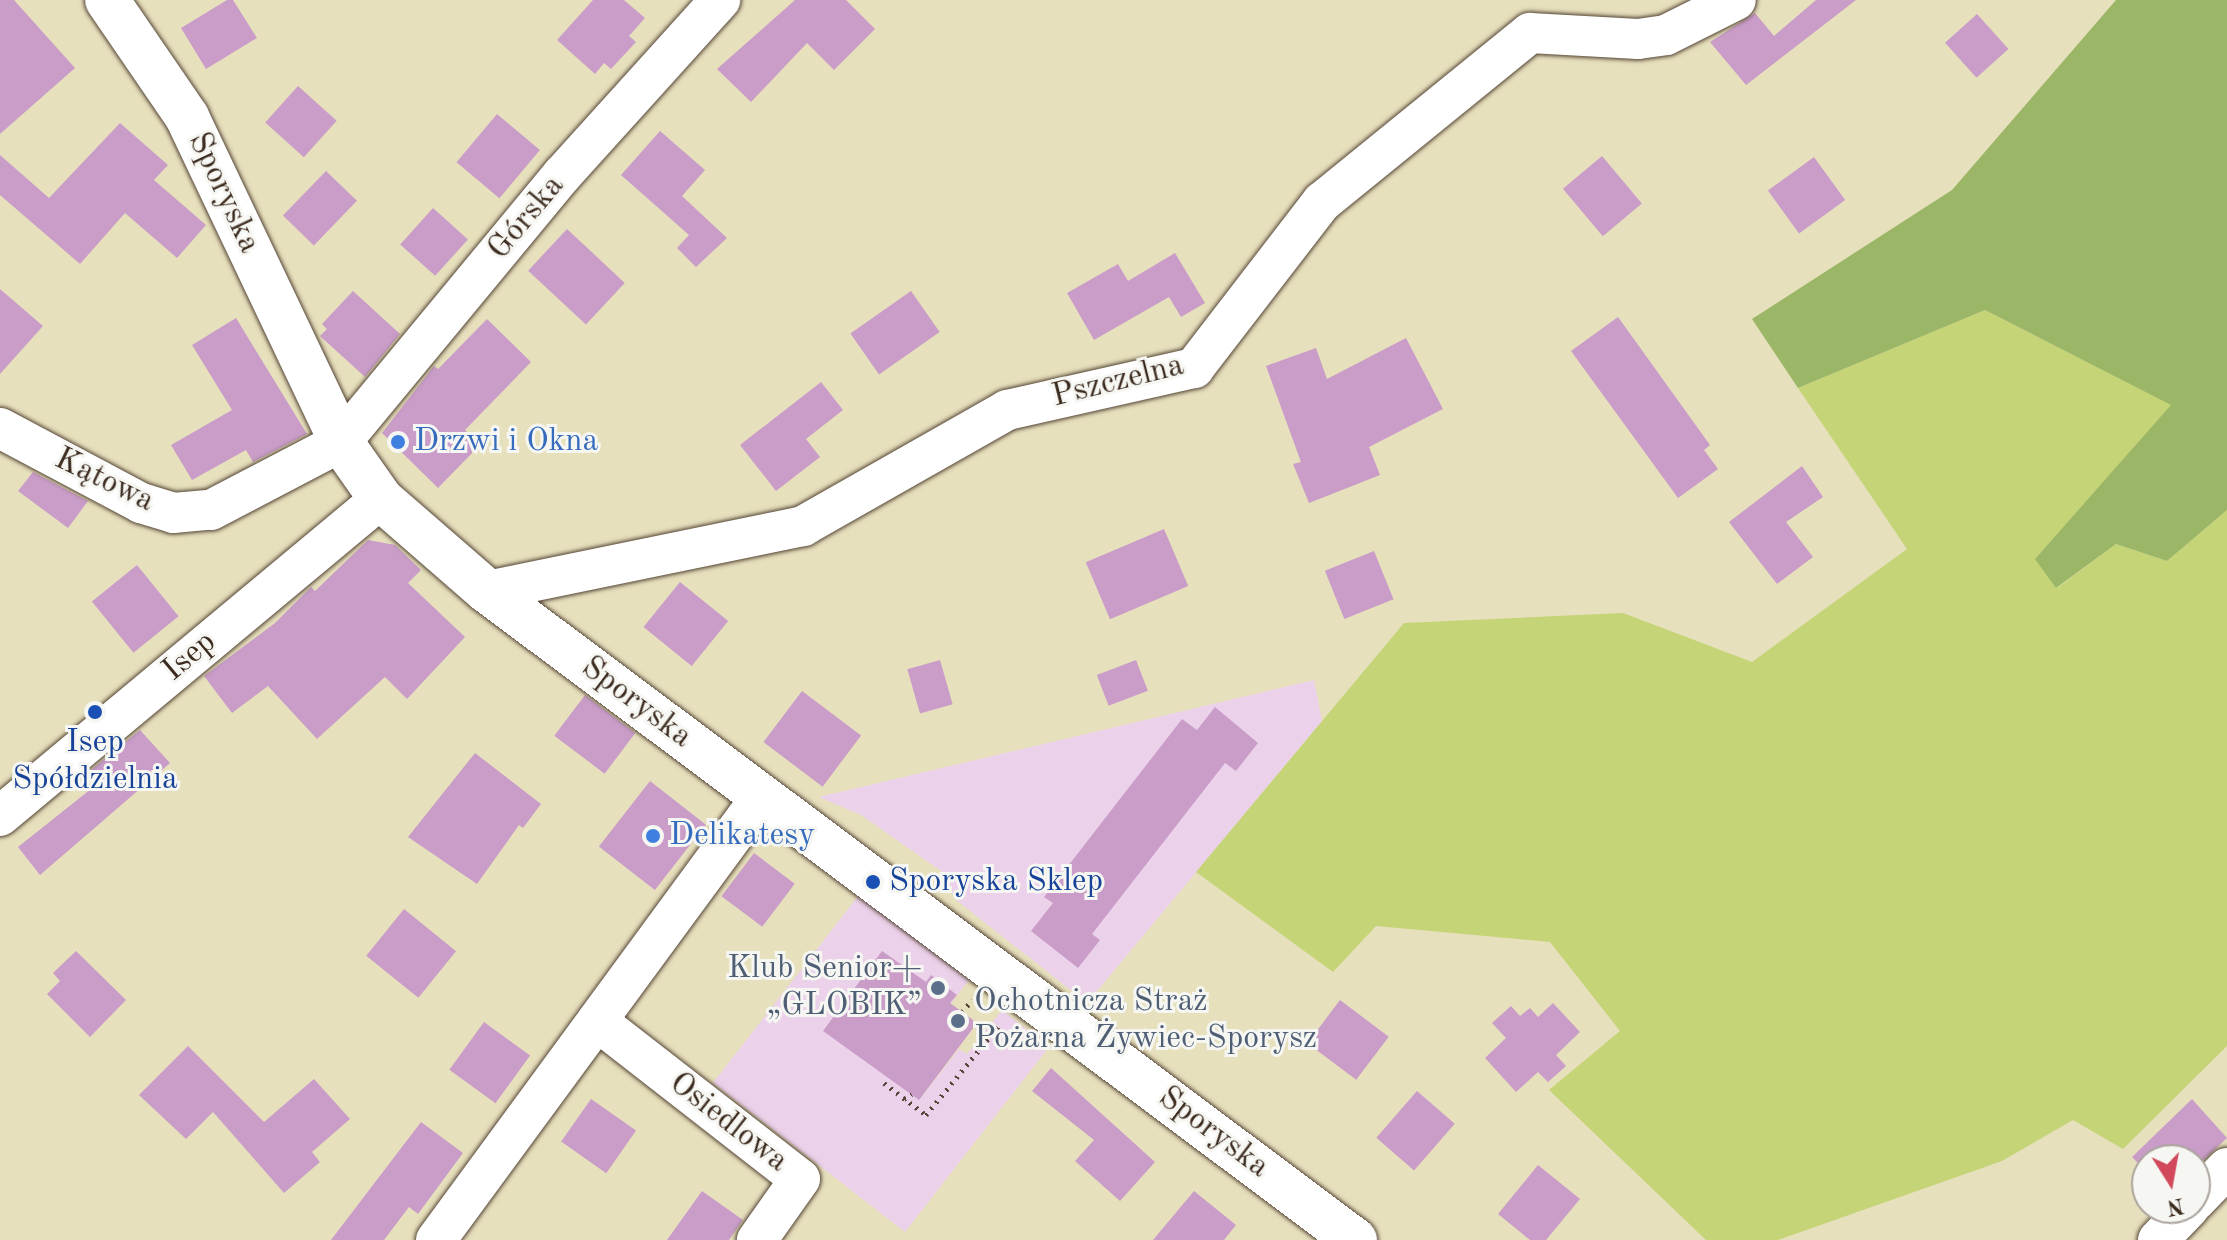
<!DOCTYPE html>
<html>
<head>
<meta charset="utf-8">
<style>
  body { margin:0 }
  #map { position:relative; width:2227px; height:1240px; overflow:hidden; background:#e7e0bd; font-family:"Old Standard TT",serif }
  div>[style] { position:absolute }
  .built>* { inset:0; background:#ecd1ea }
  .green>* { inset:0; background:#c5d476 }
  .forest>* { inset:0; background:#9cb667 }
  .building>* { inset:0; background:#c99dc8; transform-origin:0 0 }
  .path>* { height:5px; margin-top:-2.5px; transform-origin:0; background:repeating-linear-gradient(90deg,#554536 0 2px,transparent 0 8px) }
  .roads { filter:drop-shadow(0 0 2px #554536) drop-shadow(0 0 2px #554536) }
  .minor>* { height:40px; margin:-20px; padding:0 20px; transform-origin:20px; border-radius:20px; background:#fff }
  .tertiary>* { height:44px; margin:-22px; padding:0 22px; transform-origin:22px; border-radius:22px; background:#fff }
  .dots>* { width:22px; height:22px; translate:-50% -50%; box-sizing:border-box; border:4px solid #f6f6f2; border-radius:50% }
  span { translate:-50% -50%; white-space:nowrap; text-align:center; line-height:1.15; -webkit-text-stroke:6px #f6f6f2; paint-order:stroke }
  .street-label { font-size:32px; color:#3b2a1e }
  .shop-label { font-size:32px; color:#366cbe }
  .left { translate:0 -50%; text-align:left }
  .transit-label { font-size:32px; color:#164399 }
  .service-label { font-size:32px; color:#4e5e75 }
  .right { translate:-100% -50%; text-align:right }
  .north { position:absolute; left:2131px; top:1144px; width:80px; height:80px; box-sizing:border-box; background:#f6f6f2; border:2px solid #aba49d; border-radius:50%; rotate:169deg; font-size:22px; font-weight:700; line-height:32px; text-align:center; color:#3b2a1e }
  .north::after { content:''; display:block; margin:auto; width:28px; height:36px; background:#d1495b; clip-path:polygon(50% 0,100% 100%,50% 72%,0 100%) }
</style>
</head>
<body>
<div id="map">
  <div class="built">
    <div style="clip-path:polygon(1314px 680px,1322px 721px,1087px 1003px,955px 899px,944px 873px,861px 815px,819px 797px)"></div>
    <div style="clip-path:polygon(859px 895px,969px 980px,893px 1078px,920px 1099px,959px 1049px,967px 1054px,1002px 1010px,1049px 1047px,905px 1232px,713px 1083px)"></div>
  </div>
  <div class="green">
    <div style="clip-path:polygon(1985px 310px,2172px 405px,2036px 558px,2057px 588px,2116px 544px,2167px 561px,2227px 510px,2227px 1046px,2123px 1149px,2073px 1120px,2002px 1161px,1778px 1240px,1706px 1240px,1549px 1090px,1620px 1031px,1550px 942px,1376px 926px,1333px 972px,1196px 872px,1404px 623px,1623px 613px,1752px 662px,1907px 549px,1798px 388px)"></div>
  </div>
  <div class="forest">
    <div style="clip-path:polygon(2116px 0,2227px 0,2227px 510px,2167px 561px,2116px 544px,2056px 588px,2035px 559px,2171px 405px,1985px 310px,1798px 388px,1752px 319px,1952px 190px)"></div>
  </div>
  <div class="building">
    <div style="clip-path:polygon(0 0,14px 0,75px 68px,0 134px)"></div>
    <div style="clip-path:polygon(227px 0,233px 0,257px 38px,206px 69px,181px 28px)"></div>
    <div style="clip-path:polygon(593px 0,624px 0,645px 18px,629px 36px,636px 42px,611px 69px,604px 63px,595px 74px,557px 40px)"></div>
    <div style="clip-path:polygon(795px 0,846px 0,875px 29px,834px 70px,807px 43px,751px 102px,717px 69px)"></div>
    <div style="clip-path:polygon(1816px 0,1856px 0,1746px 85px,1710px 42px,1755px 13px,1774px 36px)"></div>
    <div style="left:1977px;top:14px;width:47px;height:43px;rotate:48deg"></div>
    <div style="left:298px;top:86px;width:52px;height:49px;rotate:42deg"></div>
    <div style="left:497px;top:114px;width:56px;height:63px;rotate:40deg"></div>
    <div style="clip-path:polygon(120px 123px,168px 165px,154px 180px,206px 225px,177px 258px,125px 213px,80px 264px,0 195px,0 155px,49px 198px)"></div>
    <div style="clip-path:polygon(660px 131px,705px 170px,682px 196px,727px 238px,696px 267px,677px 248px,689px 235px,621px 175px)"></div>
    <div style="left:1602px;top:156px;width:62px;height:51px;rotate:50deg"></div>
    <div style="left:1814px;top:157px;width:53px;height:57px;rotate:54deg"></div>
    <div style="left:326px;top:171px;width:43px;height:62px;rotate:44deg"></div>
    <div style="left:433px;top:208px;width:47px;height:49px;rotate:42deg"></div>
    <div style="left:567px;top:229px;width:79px;height:57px;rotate:43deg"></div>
    <div style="clip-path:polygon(1175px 253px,1205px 303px,1181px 317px,1169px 297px,1094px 340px,1067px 293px,1118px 264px,1128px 281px)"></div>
    <div style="clip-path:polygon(0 289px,43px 326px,0 374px)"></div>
    <div style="clip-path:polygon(353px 291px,400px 334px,365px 377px,320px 336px,327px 329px,322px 324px)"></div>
    <div style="left:911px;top:291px;width:50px;height:74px;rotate:55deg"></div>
    <div style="clip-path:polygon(1618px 317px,1710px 445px,1704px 450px,1718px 469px,1678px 498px,1571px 351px)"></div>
    <div style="clip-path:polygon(236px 318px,307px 434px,253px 462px,246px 450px,192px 480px,171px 445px,232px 410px,192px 345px)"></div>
    <div style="clip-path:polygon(487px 319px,531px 362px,465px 430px,480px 445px,438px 488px,382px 433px,434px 366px,438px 369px)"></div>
    <div style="clip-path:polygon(1406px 338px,1443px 409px,1369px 447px,1380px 475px,1309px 503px,1293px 464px,1301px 462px,1266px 366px,1316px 348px,1327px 379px)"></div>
    <div style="clip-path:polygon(821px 382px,843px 410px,806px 439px,820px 457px,776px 491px,740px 445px)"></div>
    <div style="clip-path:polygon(1802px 466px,1823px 497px,1786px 522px,1813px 557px,1777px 584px,1729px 522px)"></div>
    <div style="clip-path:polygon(33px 472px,88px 501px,68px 528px,18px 491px)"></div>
    <div style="left:1164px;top:529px;width:62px;height:85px;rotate:67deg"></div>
    <div style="clip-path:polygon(368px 540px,395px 545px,421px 570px,408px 583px,465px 637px,407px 699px,385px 677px,317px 739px,268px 686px,232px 713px,204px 676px,275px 623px,311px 587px,315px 591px)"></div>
    <div style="left:1374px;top:551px;width:52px;height:53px;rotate:68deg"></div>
    <div style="left:137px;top:565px;width:66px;height:58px;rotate:51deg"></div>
    <div style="left:680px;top:582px;width:62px;height:58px;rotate:39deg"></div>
    <div style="left:940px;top:660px;width:46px;height:34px;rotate:74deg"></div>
    <div style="left:1136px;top:660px;width:33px;height:42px;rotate:69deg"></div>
    <div style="left:802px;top:691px;width:74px;height:64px;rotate:37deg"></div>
    <div style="left:585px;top:695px;width:63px;height:51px;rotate:37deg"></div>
    <div style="clip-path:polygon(1215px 707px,1258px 743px,1236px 771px,1225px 763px,1092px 934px,1100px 940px,1078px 968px,1031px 931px,1053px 903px,1044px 897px,1182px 719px,1197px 730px)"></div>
    <div style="clip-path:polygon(140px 730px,170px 763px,40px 875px,18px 847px,101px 781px,91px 770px)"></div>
    <div style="clip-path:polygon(475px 753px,541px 804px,523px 828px,519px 825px,477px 884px,408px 837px)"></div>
    <div style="left:650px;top:781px;width:71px;height:83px;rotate:38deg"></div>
    <div style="left:754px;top:853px;width:51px;height:54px;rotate:37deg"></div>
    <div style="left:404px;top:909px;width:67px;height:60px;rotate:39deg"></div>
    <div style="clip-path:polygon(76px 951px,126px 1000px,90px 1037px,47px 994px,60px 981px,53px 973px)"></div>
    <div style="clip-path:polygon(882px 951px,926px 982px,931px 975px,957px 995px,950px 1003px,977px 1023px,919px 1100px,823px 1031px)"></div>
    <div style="left:1340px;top:1000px;width:61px;height:54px;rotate:37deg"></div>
    <div style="clip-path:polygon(1553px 1003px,1580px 1032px,1556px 1055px,1566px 1066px,1548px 1082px,1538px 1072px,1516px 1092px,1485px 1058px,1506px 1038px,1492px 1023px,1511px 1006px,1520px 1016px,1530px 1008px,1538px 1017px)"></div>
    <div style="left:484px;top:1022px;width:57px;height:59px;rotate:36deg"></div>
    <div style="clip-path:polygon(188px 1046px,264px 1122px,314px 1079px,350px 1119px,312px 1152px,320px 1162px,284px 1193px,213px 1112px,186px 1139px,139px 1095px)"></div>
    <div style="clip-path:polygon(1051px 1068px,1155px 1162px,1120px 1201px,1075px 1161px,1094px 1140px,1032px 1091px)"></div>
    <div style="left:1417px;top:1091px;width:50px;height:62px;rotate:41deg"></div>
    <div style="left:591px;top:1099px;width:55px;height:52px;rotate:35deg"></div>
    <div style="clip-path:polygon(2192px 1099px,2227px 1138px,2195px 1168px,2195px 1160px,2147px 1160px,2147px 1172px,2132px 1157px)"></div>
    <div style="clip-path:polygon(421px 1122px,463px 1153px,418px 1214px,409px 1207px,384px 1240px,331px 1240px)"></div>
    <div style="clip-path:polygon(1538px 1165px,1580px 1199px,1546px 1240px,1530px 1240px,1498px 1214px)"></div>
    <div style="clip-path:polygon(702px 1191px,743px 1220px,729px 1240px,667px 1240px)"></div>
    <div style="clip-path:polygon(1194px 1191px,1236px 1225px,1224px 1240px,1153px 1240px)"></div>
  </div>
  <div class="path">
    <div style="left:962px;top:1012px;width:16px;rotate:-50deg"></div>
    <div style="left:884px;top:1083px;width:53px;rotate:37.3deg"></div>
    <div style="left:926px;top:1115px;width:119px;rotate:-50.8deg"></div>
    <div style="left:904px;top:1099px;width:9px;rotate:-32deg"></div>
  </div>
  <div class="roads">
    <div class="minor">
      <div style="left:0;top:428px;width:160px;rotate:28deg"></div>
      <div style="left:141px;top:503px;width:34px;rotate:17deg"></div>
      <div style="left:173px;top:513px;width:38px;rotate:-5deg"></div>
      <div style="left:211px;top:510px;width:147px;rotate:-27.6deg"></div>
      <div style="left:341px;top:442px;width:347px;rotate:-50.4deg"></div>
      <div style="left:562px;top:175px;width:236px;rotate:-47.9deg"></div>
      <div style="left:487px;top:591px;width:323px;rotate:-11.6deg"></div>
      <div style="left:803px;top:526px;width:235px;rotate:-29.6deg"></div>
      <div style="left:1007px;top:410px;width:192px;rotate:-12.7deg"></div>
      <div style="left:1194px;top:368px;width:210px;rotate:-52.4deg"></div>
      <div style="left:1322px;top:202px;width:268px;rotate:-39.1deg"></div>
      <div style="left:1530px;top:33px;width:108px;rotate:3.2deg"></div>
      <div style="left:1638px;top:39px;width:28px;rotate:-8deg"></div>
      <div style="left:1666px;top:35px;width:78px;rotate:-26.6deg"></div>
      <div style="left:0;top:816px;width:496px;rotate:-39.8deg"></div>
      <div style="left:597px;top:1021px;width:257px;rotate:37.9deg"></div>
      <div style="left:800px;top:1179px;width:75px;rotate:125.2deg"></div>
      <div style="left:2195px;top:1201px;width:46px;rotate:-45.9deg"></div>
      <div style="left:436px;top:1240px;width:551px;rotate:-53.71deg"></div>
      <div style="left:2158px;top:1240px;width:45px;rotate:-45.9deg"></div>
    </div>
    <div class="tertiary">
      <div style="left:107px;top:0;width:142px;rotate:55.6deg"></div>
      <div style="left:187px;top:117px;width:360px;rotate:64.6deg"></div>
      <div style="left:341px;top:442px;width:70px;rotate:54.9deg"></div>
      <div style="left:381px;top:499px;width:140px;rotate:41deg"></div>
      <div style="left:487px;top:591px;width:1084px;rotate:36.79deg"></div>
    </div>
  </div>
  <div class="dots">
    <div style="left:398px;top:442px;background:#3f7fe0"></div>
    <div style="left:95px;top:712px;background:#1a4fb4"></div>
    <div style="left:653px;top:836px;background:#3f7fe0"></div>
    <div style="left:873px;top:882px;background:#1a4fb4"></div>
    <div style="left:938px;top:988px;background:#5c6f8a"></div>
    <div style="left:958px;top:1021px;background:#5c6f8a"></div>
  </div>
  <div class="street-label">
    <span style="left:223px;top:193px;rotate:65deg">Sporyska</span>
    <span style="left:527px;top:218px;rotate:-50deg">Górska</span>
    <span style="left:1118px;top:382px;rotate:-14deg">Pszczelna</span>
    <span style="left:104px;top:481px;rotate:26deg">Kątowa</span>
    <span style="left:190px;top:657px;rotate:-40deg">Isep</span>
    <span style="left:636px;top:703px;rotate:37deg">Sporyska</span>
    <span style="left:728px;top:1123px;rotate:38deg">Osiedlowa</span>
    <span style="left:1213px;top:1133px;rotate:37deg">Sporyska</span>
  </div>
  <div class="shop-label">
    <span class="left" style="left:414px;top:442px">Drzwi i Okna</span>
    <span class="left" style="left:669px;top:836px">Delikatesy</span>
  </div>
  <div class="transit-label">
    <span style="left:95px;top:762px">Isep<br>Spółdzielnia</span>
    <span class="left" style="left:889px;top:882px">Sporyska Sklep</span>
  </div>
  <div class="service-label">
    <span class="right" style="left:922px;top:988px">Klub Senior+<br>„GLOBIK”</span>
    <span class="left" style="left:974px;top:1021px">Ochotnicza Straż<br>Pożarna Żywiec-Sporysz</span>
  </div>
  <div class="north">N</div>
</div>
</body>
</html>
